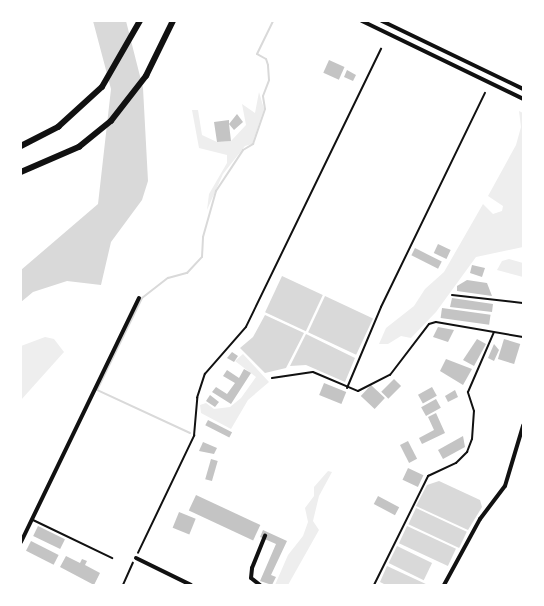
<!DOCTYPE html>
<html>
<head>
<meta charset="utf-8">
<style>
  body { margin:0 }
  #map { position:relative; width:544px; height:606px; overflow:hidden; background:#fff; font-family:"Archivo Narrow",sans-serif }
  div>[style] { position:absolute }
  .green>* { inset:0; background:#eee }
  .water>* { inset:0; background:#d9d9d9; transform-origin:0 0 }
  .stream>* { height:2px; margin:-1px; padding:0 1px; transform-origin:1px; border-radius:1px; background:#d9d9d9 }
  .building>* { inset:0; background:#c4c4c4; transform-origin:0 0 }
  .path>* { height:1.5px; margin:-0.75px; padding:0 0.75px; transform-origin:0.75px; border-radius:0.75px; background:#111 }
  .service>* { height:2px; margin:-1px; padding:0 1px; transform-origin:1px; border-radius:1px; background:#111 }
  .minor>* { height:4px; margin:-2px; padding:0 2px; transform-origin:2px; border-radius:2px; background:#111 }
  .tertiary>* { height:5.5px; margin:-2.75px; padding:0 2.75px; transform-origin:2.75px; border-radius:2.75px; background:#111 }
  span { translate:-50% -50%; white-space:nowrap; text-align:center; line-height:1.15; -webkit-text-stroke:3px #fff; paint-order:stroke }
  .frame { position:absolute; inset:0; border:22px solid #fff; pointer-events:none }
</style>
</head>
<body>
<div id="map">
  <div class="green">
    <div style="clip-path:polygon(259px 92px,264px 109px,252px 144px,245px 146px,223px 174px,207px 210px,209px 194px,227px 163px,227px 155px,199px 148px,192px 110px,198px 110px,202px 135px,217px 142px,231px 141px,246px 125px,242px 104px,255px 113px)"></div>
    <div style="clip-path:polygon(519px 111px,523px 113px,523px 247px,476px 257px,436px 312px,411px 338px,401px 336px,388px 344px,379px 344px,386px 328px,414px 306px,425px 289px,444px 272px,483px 204px,493px 214px,502px 211px,503px 206px,488px 196px,516px 145px,521px 127px)"></div>
    <div style="clip-path:polygon(509px 259px,523px 263px,523px 277px,497px 270px,502px 261px)"></div>
    <div style="clip-path:polygon(45px 337px,54px 339px,64px 352px,21px 400px,21px 346px)"></div>
    <div style="clip-path:polygon(243px 354px,269px 382px,248px 400px,231px 429px,201px 413px,200px 405px,206px 403px,214px 409px,230px 407px,241px 398px,256px 377px,235px 361px)"></div>
    <div style="clip-path:polygon(328px 471px,332px 472px,319px 496px,313px 521px,319px 530px,288px 585px,275px 585px,288px 555px,303px 536px,308px 522px,305px 508px,314px 496px,314px 487px)"></div>
  </div>
  <div class="water">
    <div style="clip-path:polygon(93px 21px,126px 21px,143px 88px,148px 181px,142px 200px,111px 242px,101px 285px,67px 281px,33px 292px,21px 302px,21px 270px,98px 204px,111px 89px)"></div>
    <div style="left:282px;top:276px;width:45px;height:40px;rotate:25deg"></div>
    <div style="left:325px;top:296px;width:53px;height:40px;rotate:25deg"></div>
    <div style="clip-path:polygon(265px 315px,304px 333px,286px 368px,265px 373px,240px 348px,253px 337px)"></div>
    <div style="clip-path:polygon(306px 334px,355px 358px,345px 382px,306px 365px,290px 366px)"></div>
    <div style="clip-path:polygon(439px 481px,480px 500px,482px 507px,468px 530px,416px 506px,427px 485px)"></div>
    <div style="left:416px;top:508px;width:56px;height:18px;rotate:25deg"></div>
    <div style="left:407px;top:526px;width:54px;height:19px;rotate:25deg"></div>
    <div style="left:397px;top:546px;width:39px;height:19px;rotate:26deg"></div>
    <div style="clip-path:polygon(387px 566px,428px 585px,386px 585px,380px 582px)"></div>
  </div>
  <div class="stream">
    <div style="left:190px;top:433px;width:102px;rotate:-155.2deg"></div>
    <div style="left:97px;top:390px;width:102px;rotate:-63.9deg"></div>
    <div style="left:142px;top:298px;width:33px;rotate:-38deg"></div>
    <div style="left:168px;top:278px;width:20px;rotate:-15deg"></div>
    <div style="left:187px;top:273px;width:22px;rotate:-47deg"></div>
    <div style="left:202px;top:257px;width:20px;rotate:-87deg"></div>
    <div style="left:203px;top:237px;width:48px;rotate:-74.2deg"></div>
    <div style="left:216px;top:191px;width:49px;rotate:-56.6deg"></div>
    <div style="left:243px;top:150px;width:12px;rotate:-31deg"></div>
    <div style="left:253px;top:144px;width:37px;rotate:-71deg"></div>
    <div style="left:265px;top:109px;width:13px;rotate:-99deg"></div>
    <div style="left:263px;top:96px;width:17px;rotate:-69deg"></div>
    <div style="left:269px;top:80px;width:15px;rotate:-94deg"></div>
    <div style="left:268px;top:65px;width:6px;rotate:-108deg"></div>
    <div style="left:266px;top:59px;width:10px;rotate:-151deg"></div>
    <div style="left:257px;top:54px;width:37px;rotate:-64deg"></div>
  </div>
  <div class="building">
    <div style="left:329px;top:60px;width:17px;height:14px;rotate:24deg"></div>
    <div style="clip-path:polygon(347px 70px,356px 75px,353px 81px,344px 77px)"></div>
    <div style="clip-path:polygon(237px 114px,243px 122px,234px 130px,229px 124px,231px 141px,217px 142px,214px 122px,229px 120px,229px 124px)"></div>
    <div style="left:438px;top:244px;width:14px;height:10px;rotate:25deg"></div>
    <div style="left:415px;top:248px;width:30px;height:8px;rotate:27deg"></div>
    <div style="clip-path:polygon(472px 265px,485px 268px,482px 277px,470px 273px)"></div>
    <div style="clip-path:polygon(467px 280px,487px 283px,492px 296px,457px 291px,457px 286px)"></div>
    <div style="clip-path:polygon(452px 298px,493px 304px,492px 312px,450px 307px)"></div>
    <div style="left:442px;top:308px;width:49px;height:10px;rotate:8deg"></div>
    <div style="clip-path:polygon(438px 327px,454px 330px,448px 342px,433px 337px)"></div>
    <div style="clip-path:polygon(477px 339px,486px 344px,474px 366px,463px 360px)"></div>
    <div style="left:504px;top:339px;width:17px;height:21px;rotate:17deg"></div>
    <div style="clip-path:polygon(494px 344px,499px 350px,494px 361px,488px 358px)"></div>
    <div style="clip-path:polygon(232px 352px,238px 356px,234px 362px,227px 358px)"></div>
    <div style="clip-path:polygon(446px 359px,472px 369px,463px 385px,440px 371px)"></div>
    <div style="clip-path:polygon(244px 369px,251px 373px,231px 404px,212px 392px,216px 387px,227px 394px,235px 383px,223px 376px,227px 370px,239px 378px)"></div>
    <div style="left:394px;top:379px;width:10px;height:18px;rotate:45deg"></div>
    <div style="left:324px;top:383px;width:24px;height:13px;rotate:22deg"></div>
    <div style="left:371px;top:385px;width:19px;height:15px;rotate:43deg"></div>
    <div style="left:432px;top:387px;width:10px;height:16px;rotate:61deg"></div>
    <div style="clip-path:polygon(455px 390px,458px 397px,448px 402px,445px 396px)"></div>
    <div style="clip-path:polygon(210px 395px,219px 402px,215px 407px,206px 401px)"></div>
    <div style="left:436px;top:399px;width:10px;height:17px;rotate:61deg"></div>
    <div style="clip-path:polygon(436px 413px,445px 433px,422px 444px,419px 438px,434px 430px,428px 417px)"></div>
    <div style="left:208px;top:420px;width:27px;height:6px;rotate:27deg"></div>
    <div style="clip-path:polygon(463px 436px,465px 447px,443px 459px,438px 450px)"></div>
    <div style="left:408px;top:441px;width:20px;height:9px;rotate:63deg"></div>
    <div style="clip-path:polygon(203px 442px,217px 448px,214px 454px,199px 451px)"></div>
    <div style="left:211px;top:459px;width:7px;height:21px;rotate:16deg"></div>
    <div style="left:408px;top:468px;width:17px;height:13px;rotate:25deg"></div>
    <div style="left:196px;top:495px;width:71px;height:17px;rotate:25deg"></div>
    <div style="left:378px;top:496px;width:24px;height:9px;rotate:28deg"></div>
    <div style="left:179px;top:512px;width:18px;height:17px;rotate:22deg"></div>
    <div style="left:38px;top:526px;width:30px;height:11px;rotate:26deg"></div>
    <div style="clip-path:polygon(263px 530px,287px 541px,271px 575px,276px 577px,272px 585px,260px 581px,276px 544px,260px 537px)"></div>
    <div style="left:31px;top:541px;width:31px;height:11px;rotate:27deg"></div>
    <div style="clip-path:polygon(66px 556px,80px 563px,82px 559px,87px 561px,85px 565px,100px 573px,94px 585px,60px 567px)"></div>
  </div>
  <div class="path">
    <div style="left:138px;top:553px;width:130px;rotate:-64.4deg"></div>
    <div style="left:194px;top:436px;width:38px;rotate:-85deg"></div>
    <div style="left:197px;top:398px;width:25px;rotate:-72deg"></div>
    <div style="left:205px;top:374px;width:62px;rotate:-48.9deg"></div>
    <div style="left:246px;top:327px;width:309px;rotate:-64.1deg"></div>
    <div style="left:123px;top:585px;width:24px;rotate:-66deg"></div>
  </div>
  <div class="service">
    <div style="left:452px;top:295px;width:71px;rotate:6.4deg"></div>
    <div style="left:272px;top:378px;width:41px;rotate:-8.3deg"></div>
    <div style="left:313px;top:372px;width:49px;rotate:22.9deg"></div>
    <div style="left:358px;top:391px;width:36px;rotate:-27deg"></div>
    <div style="left:390px;top:375px;width:64px;rotate:-52.6deg"></div>
    <div style="left:429px;top:324px;width:7px;rotate:-16deg"></div>
    <div style="left:436px;top:322px;width:88px;rotate:9.8deg"></div>
    <div style="left:347px;top:388px;width:88px;rotate:-67.2deg"></div>
    <div style="left:381px;top:307px;width:238px;rotate:-64.1deg"></div>
    <div style="left:33px;top:520px;width:88px;rotate:25.7deg"></div>
    <div style="left:374px;top:585px;width:122px;rotate:-63.6deg"></div>
    <div style="left:428px;top:476px;width:31px;rotate:-25deg"></div>
    <div style="left:456px;top:463px;width:16px;rotate:-45deg"></div>
    <div style="left:467px;top:452px;width:14px;rotate:-69deg"></div>
    <div style="left:472px;top:439px;width:28px;rotate:-86deg"></div>
    <div style="left:474px;top:411px;width:20px;rotate:-108deg"></div>
    <div style="left:468px;top:392px;width:65px;rotate:-66.6deg"></div>
  </div>
  <div class="minor">
    <div style="left:362px;top:21px;width:179px;rotate:25.8deg"></div>
    <div style="left:382px;top:21px;width:157px;rotate:25.7deg"></div>
    <div style="left:21px;top:542px;width:271px;rotate:-64.2deg"></div>
    <div style="left:136px;top:558px;width:61px;rotate:26.1deg"></div>
    <div style="left:260px;top:585px;width:11px;rotate:-142deg"></div>
    <div style="left:251px;top:578px;width:10px;rotate:-84deg"></div>
    <div style="left:252px;top:568px;width:35px;rotate:-68deg"></div>
    <div style="left:444px;top:585px;width:75px;rotate:-61.4deg"></div>
    <div style="left:480px;top:519px;width:41px;rotate:-52.9deg"></div>
    <div style="left:505px;top:486px;width:63px;rotate:-73.3deg"></div>
  </div>
  <div class="tertiary">
    <div style="left:21px;top:146px;width:42px;rotate:-27.2deg"></div>
    <div style="left:58px;top:127px;width:59px;rotate:-42.3deg"></div>
    <div style="left:102px;top:87px;width:76px;rotate:-60.1deg"></div>
    <div style="left:21px;top:172px;width:63px;rotate:-23.3deg"></div>
    <div style="left:79px;top:147px;width:41px;rotate:-39.1deg"></div>
    <div style="left:111px;top:121px;width:57px;rotate:-52.1deg"></div>
    <div style="left:146px;top:76px;width:61px;rotate:-63.9deg"></div>
  </div>
  <div class="frame"></div>
</div>
</body>
</html>
